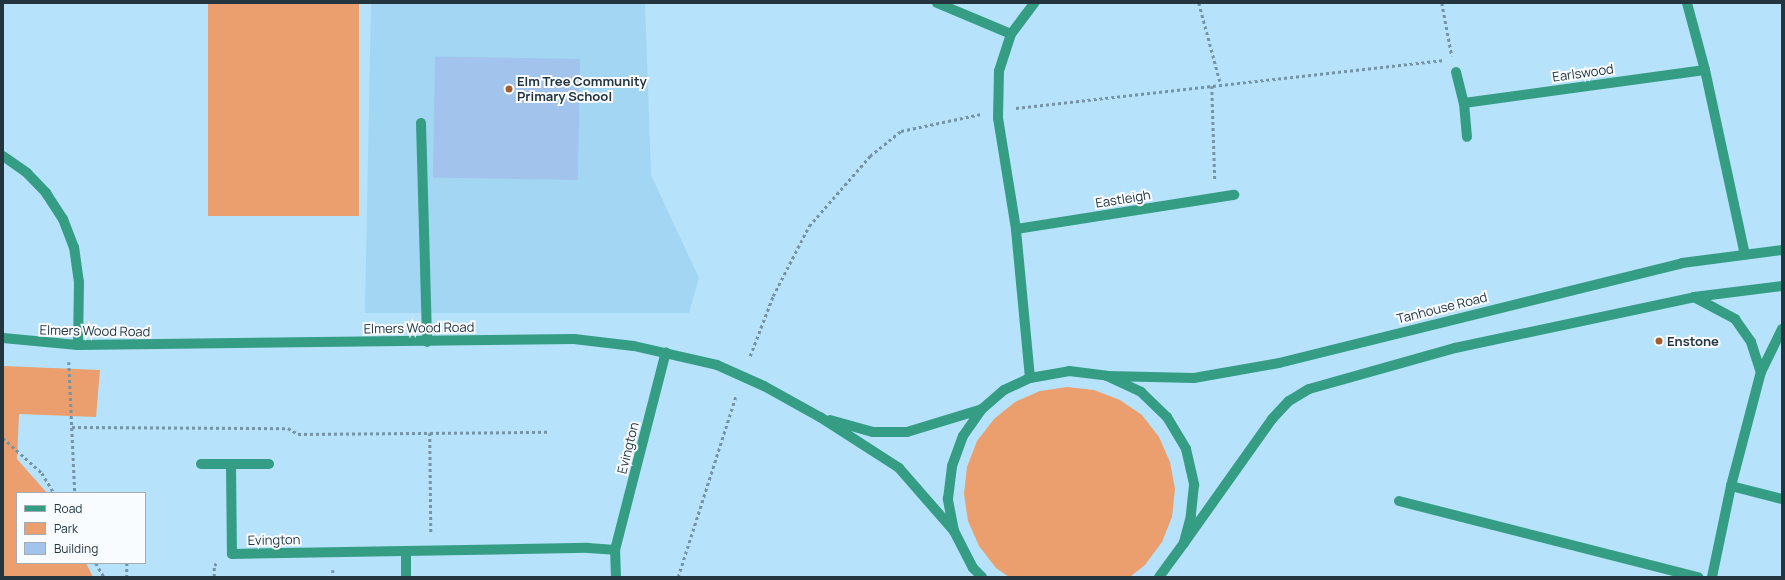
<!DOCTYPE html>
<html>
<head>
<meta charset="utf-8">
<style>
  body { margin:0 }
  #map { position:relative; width:1785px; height:580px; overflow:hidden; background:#b6e2fb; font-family:Manrope,sans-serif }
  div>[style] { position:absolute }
  .built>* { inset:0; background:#a2d6f3 }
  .green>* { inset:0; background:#eb9f6e; transform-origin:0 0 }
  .building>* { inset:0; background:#a2c3eb; transform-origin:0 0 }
  .path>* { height:2.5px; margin-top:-1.25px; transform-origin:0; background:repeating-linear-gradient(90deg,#7494a6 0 3px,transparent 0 6px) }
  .minor>* { height:10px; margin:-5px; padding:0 5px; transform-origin:5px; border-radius:5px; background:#359d84 }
  .minor-bridge>* { height:10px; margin:-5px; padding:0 5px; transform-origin:5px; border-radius:5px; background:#359d84 }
  .dots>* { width:11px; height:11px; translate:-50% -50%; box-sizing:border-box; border:2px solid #f8fcff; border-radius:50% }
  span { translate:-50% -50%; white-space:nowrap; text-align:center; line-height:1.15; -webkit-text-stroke:4px #f8fcff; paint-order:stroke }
  .street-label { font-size:13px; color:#24353f }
  .poi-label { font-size:13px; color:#24353f; font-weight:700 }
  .left { translate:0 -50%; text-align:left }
  .frame { position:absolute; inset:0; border:4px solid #24353f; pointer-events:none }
  .legend { position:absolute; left:16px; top:492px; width:130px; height:72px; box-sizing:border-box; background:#f8fcff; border:1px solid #a3acb2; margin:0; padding:5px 7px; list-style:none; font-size:12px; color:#24353f }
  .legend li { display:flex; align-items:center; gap:8px; height:20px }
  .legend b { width:20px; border:1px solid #a3acb2 }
</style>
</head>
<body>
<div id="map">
  <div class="built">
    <div style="clip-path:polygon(371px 3px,645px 3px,651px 175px,699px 278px,689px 313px,365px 313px)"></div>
  </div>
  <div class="green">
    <div style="left:208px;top:3px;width:151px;height:213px"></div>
    <div style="clip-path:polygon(3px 366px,100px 370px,96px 417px,19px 414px,17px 459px,47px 493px,17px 493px,17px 563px,86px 563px,93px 577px,3px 577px)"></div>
    <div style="clip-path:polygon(1067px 387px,1094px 390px,1120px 400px,1142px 415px,1159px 437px,1170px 462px,1175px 489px,1172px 517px,1162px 542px,1145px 565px,1130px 577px,1009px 577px,996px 568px,979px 546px,968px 521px,964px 494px,967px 467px,977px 441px,994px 419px,1015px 402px,1040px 391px)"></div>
  </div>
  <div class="building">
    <div style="left:580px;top:59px;width:121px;height:145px;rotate:91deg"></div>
  </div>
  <div class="path">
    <div style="left:1199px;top:3px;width:85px;rotate:75deg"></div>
    <div style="left:1442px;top:3px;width:54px;rotate:79.3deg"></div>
    <div style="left:1212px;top:86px;width:94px;rotate:88.2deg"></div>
    <div style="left:1016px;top:108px;width:429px;rotate:-6.4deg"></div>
    <div style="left:750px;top:356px;width:64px;rotate:-69deg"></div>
    <div style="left:773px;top:296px;width:79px;rotate:-62.8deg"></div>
    <div style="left:809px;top:226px;width:93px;rotate:-48.9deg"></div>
    <div style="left:870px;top:156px;width:40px;rotate:-39deg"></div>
    <div style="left:901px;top:131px;width:82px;rotate:-12deg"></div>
    <div style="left:69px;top:362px;width:131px;rotate:87.4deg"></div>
    <div style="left:72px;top:427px;width:216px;rotate:0.3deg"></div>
    <div style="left:288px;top:428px;width:12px;rotate:31deg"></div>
    <div style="left:298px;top:434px;width:249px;rotate:-0.5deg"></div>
    <div style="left:430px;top:433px;width:99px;rotate:89.4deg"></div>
    <div style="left:3px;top:438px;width:52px;rotate:41.9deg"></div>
    <div style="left:42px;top:473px;width:23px;rotate:59deg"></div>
    <div style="left:96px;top:563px;width:16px;rotate:60deg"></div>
    <div style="left:127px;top:563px;width:14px;rotate:90deg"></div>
    <div style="left:333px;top:570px;width:7px;rotate:90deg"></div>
    <div style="left:214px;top:577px;width:12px;rotate:-90deg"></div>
    <div style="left:214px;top:565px;width:4px;rotate:-27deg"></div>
    <div style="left:678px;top:577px;width:191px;rotate:-72.3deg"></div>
  </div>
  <div class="minor">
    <div style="left:937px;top:3px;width:80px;rotate:22.7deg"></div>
    <div style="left:1687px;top:3px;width:69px;rotate:75deg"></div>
    <div style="left:1705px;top:70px;width:189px;rotate:77.8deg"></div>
    <div style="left:1456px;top:72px;width:32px;rotate:76deg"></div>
    <div style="left:1464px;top:103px;width:34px;rotate:85deg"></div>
    <div style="left:1464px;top:103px;width:243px;rotate:-7.8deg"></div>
    <div style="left:421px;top:123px;width:219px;rotate:88.4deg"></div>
    <div style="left:3px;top:156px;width:29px;rotate:35deg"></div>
    <div style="left:27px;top:173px;width:28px;rotate:46deg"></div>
    <div style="left:46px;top:193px;width:31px;rotate:57deg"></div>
    <div style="left:63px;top:219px;width:30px;rotate:69deg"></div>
    <div style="left:74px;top:247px;width:35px;rotate:82deg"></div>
    <div style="left:79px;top:282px;width:63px;rotate:90.9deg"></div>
    <div style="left:1016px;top:229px;width:221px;rotate:-8.9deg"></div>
    <div style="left:1694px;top:297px;width:47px;rotate:28.2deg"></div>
    <div style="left:1735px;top:319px;width:28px;rotate:55deg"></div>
    <div style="left:1751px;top:342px;width:32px;rotate:72deg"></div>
    <div style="left:3px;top:338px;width:75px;rotate:5.3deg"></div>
    <div style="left:78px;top:345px;width:496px;rotate:-0.7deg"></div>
    <div style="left:574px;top:339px;width:60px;rotate:6.7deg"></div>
    <div style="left:634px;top:346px;width:85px;rotate:12.9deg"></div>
    <div style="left:1107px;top:376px;width:87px;rotate:1.3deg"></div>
    <div style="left:1194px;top:378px;width:86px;rotate:-10deg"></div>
    <div style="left:1279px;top:363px;width:415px;rotate:-13.9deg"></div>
    <div style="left:1682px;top:263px;width:101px;rotate:-7.4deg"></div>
    <div style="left:1030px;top:378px;width:150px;rotate:-95.4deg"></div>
    <div style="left:1016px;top:229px;width:112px;rotate:-99.2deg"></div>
    <div style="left:998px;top:118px;width:47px;rotate:-88.8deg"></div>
    <div style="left:999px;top:71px;width:39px;rotate:-72deg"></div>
    <div style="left:1011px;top:34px;width:39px;rotate:-53deg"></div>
    <div style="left:764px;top:386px;width:64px;rotate:29deg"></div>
    <div style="left:820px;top:417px;width:94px;rotate:32.8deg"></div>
    <div style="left:899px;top:468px;width:84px;rotate:48.9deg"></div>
    <div style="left:830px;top:420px;width:45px;rotate:15.6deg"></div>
    <div style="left:873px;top:432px;width:34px"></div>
    <div style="left:907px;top:432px;width:78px;rotate:-17deg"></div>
    <div style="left:201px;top:464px;width:68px"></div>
    <div style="left:231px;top:464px;width:90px;rotate:89.4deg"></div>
    <div style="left:232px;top:554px;width:356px;rotate:-1deg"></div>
    <div style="left:588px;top:548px;width:27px;rotate:4deg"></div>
    <div style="left:1731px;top:486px;width:53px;rotate:14.3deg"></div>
    <div style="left:1399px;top:501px;width:309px;rotate:14.3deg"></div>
    <div style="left:1184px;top:543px;width:152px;rotate:-54.6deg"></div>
    <div style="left:1272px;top:419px;width:25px;rotate:-47deg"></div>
    <div style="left:1289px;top:401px;width:23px;rotate:-31deg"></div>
    <div style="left:1309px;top:389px;width:152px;rotate:-15.7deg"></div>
    <div style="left:1455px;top:348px;width:244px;rotate:-12deg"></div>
    <div style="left:1694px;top:297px;width:89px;rotate:-7.1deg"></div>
    <div style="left:406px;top:577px;width:26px;rotate:-90deg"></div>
    <div style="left:616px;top:577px;width:27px;rotate:-92deg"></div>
    <div style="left:615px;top:550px;width:204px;rotate:-75.6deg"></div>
    <div style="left:982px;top:577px;width:13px;rotate:-135deg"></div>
    <div style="left:973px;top:568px;width:42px;rotate:-117.2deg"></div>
    <div style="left:954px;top:531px;width:33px;rotate:-101deg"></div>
    <div style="left:948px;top:499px;width:33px;rotate:-83deg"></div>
    <div style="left:952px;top:466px;width:32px;rotate:-70deg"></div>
    <div style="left:963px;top:436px;width:33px;rotate:-55deg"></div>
    <div style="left:982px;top:409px;width:29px;rotate:-41deg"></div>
    <div style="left:1004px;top:390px;width:29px;rotate:-25deg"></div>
    <div style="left:1030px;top:378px;width:40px;rotate:-10deg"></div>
    <div style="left:1069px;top:371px;width:38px;rotate:7deg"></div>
    <div style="left:1107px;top:376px;width:38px;rotate:25deg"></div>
    <div style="left:1141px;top:392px;width:36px;rotate:44deg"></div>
    <div style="left:1167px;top:417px;width:37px;rotate:59deg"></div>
    <div style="left:1186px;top:449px;width:37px;rotate:77deg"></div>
    <div style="left:1194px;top:485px;width:31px;rotate:96deg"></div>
    <div style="left:1191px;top:516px;width:28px;rotate:105deg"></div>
    <div style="left:1184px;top:543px;width:42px;rotate:126.3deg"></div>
    <div style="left:1712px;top:577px;width:93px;rotate:-78.2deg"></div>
    <div style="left:1731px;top:486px;width:118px;rotate:-75.3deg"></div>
    <div style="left:1761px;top:372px;width:48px;rotate:-64deg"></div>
  </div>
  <div class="minor-bridge">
    <div style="left:717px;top:365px;width:51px;rotate:24.1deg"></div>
  </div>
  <div class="dots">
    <div style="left:509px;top:89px;background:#a25e2f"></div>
    <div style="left:1659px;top:341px;background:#a25e2f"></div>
  </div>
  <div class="street-label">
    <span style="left:1583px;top:73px;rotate:-8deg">Earlswood</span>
    <span style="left:1123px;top:199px;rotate:-9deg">Eastleigh</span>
    <span style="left:1442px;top:308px;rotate:-14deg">Tanhouse Road</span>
    <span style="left:419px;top:328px;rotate:-1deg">Elmers Wood Road</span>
    <span style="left:95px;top:331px;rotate:1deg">Elmers Wood Road</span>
    <span style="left:628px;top:448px;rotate:-76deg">Evington</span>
    <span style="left:274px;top:540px;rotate:-1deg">Evington</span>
  </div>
  <div class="poi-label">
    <span class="left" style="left:517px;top:89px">Elm Tree Community<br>Primary School</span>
    <span class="left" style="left:1667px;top:341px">Enstone</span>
  </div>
  <div class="frame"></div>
  <ul class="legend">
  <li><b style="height:5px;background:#359d84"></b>Road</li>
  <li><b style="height:11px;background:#eb9f6e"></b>Park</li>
  <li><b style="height:11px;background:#a2c3eb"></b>Building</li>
  </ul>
</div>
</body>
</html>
